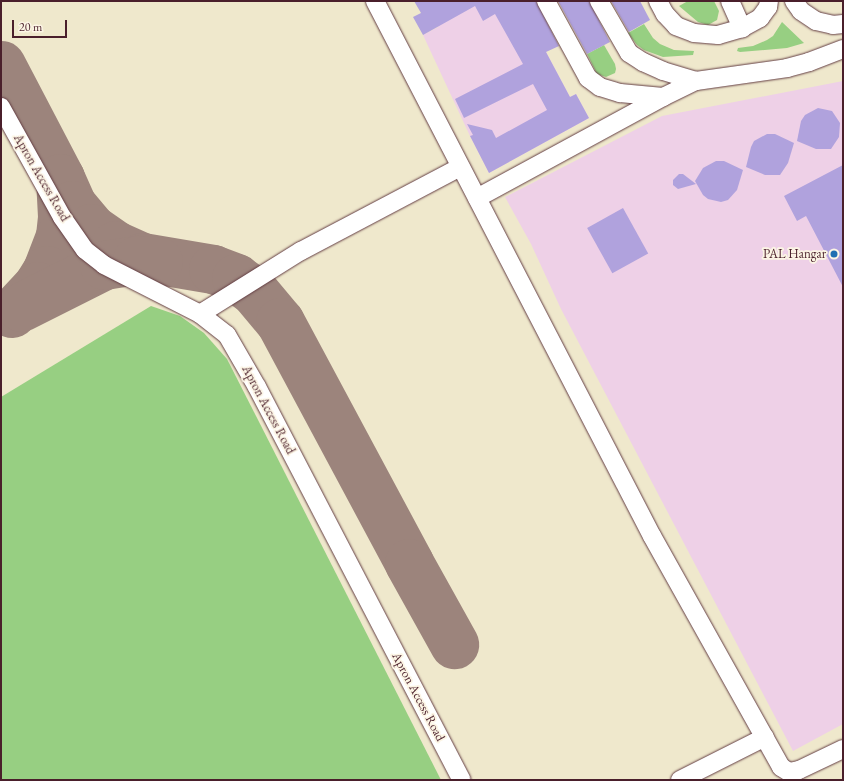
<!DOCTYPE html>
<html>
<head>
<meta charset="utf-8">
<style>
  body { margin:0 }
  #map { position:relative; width:844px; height:781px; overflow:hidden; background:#efe8cc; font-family:"EB Garamond",serif }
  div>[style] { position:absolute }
  .built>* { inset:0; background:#eed0e7 }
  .green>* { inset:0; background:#97cf82 }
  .taxiway>* { height:49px; margin:-24.5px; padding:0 24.5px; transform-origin:24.5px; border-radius:24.5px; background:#9c847c }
  .building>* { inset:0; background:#b0a2dd; transform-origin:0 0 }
  .roads { filter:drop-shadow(0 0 1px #633d43) drop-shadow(0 0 1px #633d43) }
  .minor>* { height:18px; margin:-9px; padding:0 9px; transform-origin:9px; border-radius:9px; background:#fff }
  .dots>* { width:11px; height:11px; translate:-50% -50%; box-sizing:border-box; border:2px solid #fcf5e5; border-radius:50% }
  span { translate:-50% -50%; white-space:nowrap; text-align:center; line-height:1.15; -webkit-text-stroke:3.5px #fcf5e5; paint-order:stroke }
  .street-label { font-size:13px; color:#4a1f2b }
  .poi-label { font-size:13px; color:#4a1f2b }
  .right { translate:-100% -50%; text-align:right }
  .frame { position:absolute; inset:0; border:2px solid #4a1f2b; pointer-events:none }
  .scale { position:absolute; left:12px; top:20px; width:55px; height:18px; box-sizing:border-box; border:2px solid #4a1f2b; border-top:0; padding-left:5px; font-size:12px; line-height:14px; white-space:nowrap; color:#4a1f2b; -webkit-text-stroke:3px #fcf5e5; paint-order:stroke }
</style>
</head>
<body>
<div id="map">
  <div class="built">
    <div style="clip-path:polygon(425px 1px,519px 1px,570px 97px,576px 94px,589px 118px,489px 173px,470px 136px,423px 35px,438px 27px)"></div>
    <div style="clip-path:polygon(843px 81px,843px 724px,793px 751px,561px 309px,531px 244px,505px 197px,662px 116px)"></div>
  </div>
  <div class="green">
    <div style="clip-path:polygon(688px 1px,714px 1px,719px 11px,717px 20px,708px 25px,698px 22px,679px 6px)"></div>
    <div style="clip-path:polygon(782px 22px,804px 43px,787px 48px,740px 52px,737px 51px,738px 48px,753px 46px,767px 40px,773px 36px)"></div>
    <div style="clip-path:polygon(644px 24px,653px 38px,660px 44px,674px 50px,694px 51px,693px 55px,663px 57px,644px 50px,637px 45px,628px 33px)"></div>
    <div style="clip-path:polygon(604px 45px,615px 64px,616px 69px,615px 73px,606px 77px,597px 74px,587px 54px)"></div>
    <div style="clip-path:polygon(151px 306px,180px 316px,204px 333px,227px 359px,441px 780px,1px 780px,1px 397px)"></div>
  </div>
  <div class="taxiway">
    <div style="left:1px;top:65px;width:127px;rotate:62.4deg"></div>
    <div style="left:60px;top:178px;width:39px;rotate:87deg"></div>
    <div style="left:62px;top:217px;width:19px;rotate:96deg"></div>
    <div style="left:60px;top:236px;width:36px;rotate:111deg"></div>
    <div style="left:47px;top:270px;width:19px;rotate:122deg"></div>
    <div style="left:37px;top:286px;width:37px;rotate:133deg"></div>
    <div style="left:60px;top:178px;width:30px;rotate:66deg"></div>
    <div style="left:72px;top:205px;width:30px;rotate:50deg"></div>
    <div style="left:91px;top:228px;width:29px;rotate:35deg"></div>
    <div style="left:115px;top:245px;width:30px;rotate:24deg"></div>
    <div style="left:142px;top:257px;width:72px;rotate:9.6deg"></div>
    <div style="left:213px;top:269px;width:25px;rotate:21deg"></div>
    <div style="left:236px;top:278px;width:22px;rotate:36deg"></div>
    <div style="left:254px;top:291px;width:40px;rotate:50deg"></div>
    <div style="left:280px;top:322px;width:273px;rotate:61.8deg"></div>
    <div style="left:409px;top:563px;width:93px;rotate:60.9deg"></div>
    <div style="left:21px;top:307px;width:93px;rotate:-26.8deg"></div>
    <div style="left:104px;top:265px;width:33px;rotate:-9deg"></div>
    <div style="left:137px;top:260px;width:21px;rotate:3deg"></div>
  </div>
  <div class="building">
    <div style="clip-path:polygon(414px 1px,536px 1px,559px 46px,546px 52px,570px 97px,576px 94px,589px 118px,489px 173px,470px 136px,473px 135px,467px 124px,492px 130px,496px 138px,547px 110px,533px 84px,464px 118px,455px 99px,523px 64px,495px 14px,483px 21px,475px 6px,423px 35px,413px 17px,421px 13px)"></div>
    <div style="clip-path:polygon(558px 1px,589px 1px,610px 42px,587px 54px)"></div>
    <div style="clip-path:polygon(611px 1px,640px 1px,650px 20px,629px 32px)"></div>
    <div style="clip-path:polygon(818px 108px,832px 111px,840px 123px,839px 137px,831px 149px,816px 149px,797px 141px,801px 121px,805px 115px)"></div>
    <div style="clip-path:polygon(767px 134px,775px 134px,794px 143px,788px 163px,780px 175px,765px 175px,746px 167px,751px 147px,754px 141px)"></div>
    <div style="clip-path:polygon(716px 161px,724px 161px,743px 170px,737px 190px,728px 200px,721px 202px,708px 199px,703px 195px,695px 181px,703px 168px)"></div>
    <div style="clip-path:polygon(843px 165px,843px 287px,806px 216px,797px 221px,784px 196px)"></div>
    <div style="clip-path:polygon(679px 174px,683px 174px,696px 184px,678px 189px,673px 185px,673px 180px)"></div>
    <div style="left:623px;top:208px;width:52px;height:41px;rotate:61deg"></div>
  </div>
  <div class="roads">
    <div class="minor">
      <div style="left:375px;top:1px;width:602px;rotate:62.63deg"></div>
      <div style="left:652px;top:536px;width:265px;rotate:60.8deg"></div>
      <div style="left:781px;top:767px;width:9px;rotate:32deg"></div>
      <div style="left:789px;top:772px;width:10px;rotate:-11deg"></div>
      <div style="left:799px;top:770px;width:49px;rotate:-25.5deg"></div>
      <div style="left:546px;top:1px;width:88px;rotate:61.4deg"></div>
      <div style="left:588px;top:78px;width:15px;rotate:37deg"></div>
      <div style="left:600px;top:87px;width:21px;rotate:17deg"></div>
      <div style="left:620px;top:93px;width:43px;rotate:5.3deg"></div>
      <div style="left:599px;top:1px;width:60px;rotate:60deg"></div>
      <div style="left:629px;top:53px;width:17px;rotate:33deg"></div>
      <div style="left:643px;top:62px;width:22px;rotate:24deg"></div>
      <div style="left:663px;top:71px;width:34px;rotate:17deg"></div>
      <div style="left:658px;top:1px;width:15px;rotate:62deg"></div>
      <div style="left:665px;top:14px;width:16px;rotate:47deg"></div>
      <div style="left:676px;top:26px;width:19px;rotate:21deg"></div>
      <div style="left:694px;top:33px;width:24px;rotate:5deg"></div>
      <div style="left:718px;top:35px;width:25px;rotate:-16deg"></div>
      <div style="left:742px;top:28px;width:21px;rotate:-29deg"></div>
      <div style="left:760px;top:18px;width:14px;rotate:-54deg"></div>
      <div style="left:768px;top:7px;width:6px;rotate:-81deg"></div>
      <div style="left:730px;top:1px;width:30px;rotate:66deg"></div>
      <div style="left:794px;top:1px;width:12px;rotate:55deg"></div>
      <div style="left:801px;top:11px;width:18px;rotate:34deg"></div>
      <div style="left:816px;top:21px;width:17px;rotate:13deg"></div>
      <div style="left:833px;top:25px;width:10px;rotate:-6deg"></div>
      <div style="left:1px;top:107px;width:126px;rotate:61deg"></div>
      <div style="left:62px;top:217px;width:40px;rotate:55.1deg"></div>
      <div style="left:85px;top:250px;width:24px;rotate:38deg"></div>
      <div style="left:104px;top:265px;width:108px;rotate:27deg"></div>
      <div style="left:200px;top:314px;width:34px;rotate:38deg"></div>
      <div style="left:227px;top:335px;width:60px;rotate:60deg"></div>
      <div style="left:257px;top:387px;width:443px;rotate:62.5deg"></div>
      <div style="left:477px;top:198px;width:212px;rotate:-28.5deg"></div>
      <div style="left:663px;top:97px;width:37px;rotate:-26deg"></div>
      <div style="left:696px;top:81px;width:92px;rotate:-8.1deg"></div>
      <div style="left:787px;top:68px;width:23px;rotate:-15deg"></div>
      <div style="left:809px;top:62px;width:36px;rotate:-21deg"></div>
      <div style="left:200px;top:314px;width:119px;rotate:-32deg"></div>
      <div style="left:301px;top:251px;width:180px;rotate:-27.8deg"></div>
      <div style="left:680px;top:780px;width:95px;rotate:-26.8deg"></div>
    </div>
  </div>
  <div class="dots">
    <div style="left:834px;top:254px;background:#1f6fb2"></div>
  </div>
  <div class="street-label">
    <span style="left:41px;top:178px;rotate:60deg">Apron Access Road</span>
    <span style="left:268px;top:410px;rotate:62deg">Apron Access Road</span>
    <span style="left:418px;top:697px;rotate:62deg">Apron Access Road</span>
  </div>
  <div class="poi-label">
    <span class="right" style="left:826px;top:254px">PAL Hangar</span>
  </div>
  <div class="frame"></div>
  <div class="scale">20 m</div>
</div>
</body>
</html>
